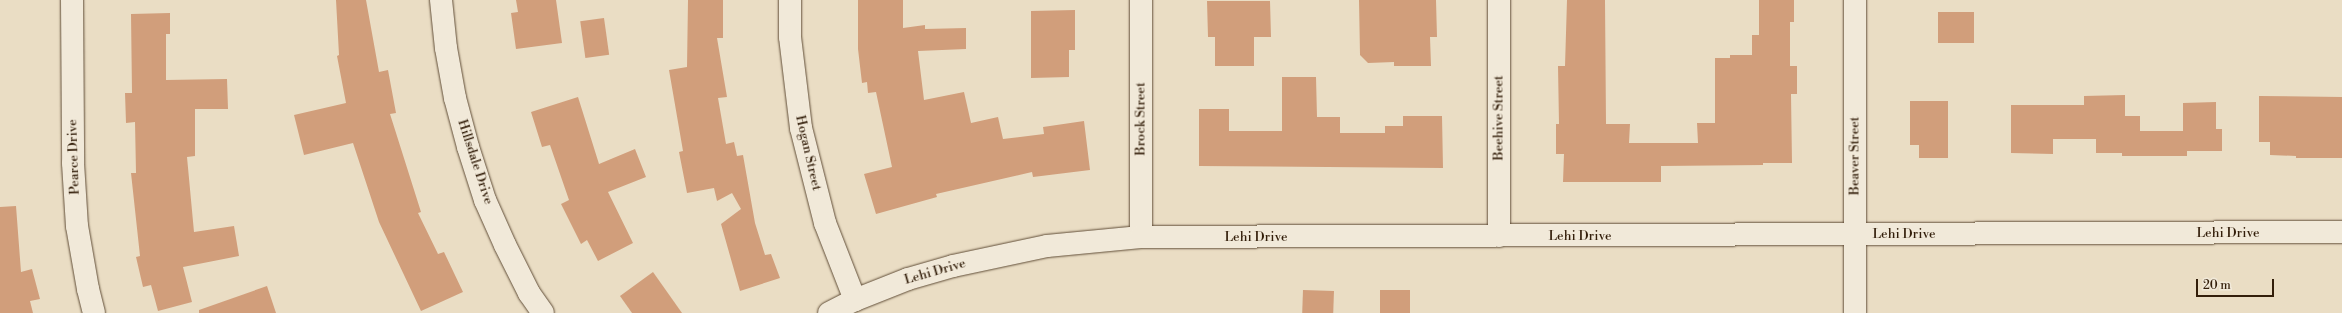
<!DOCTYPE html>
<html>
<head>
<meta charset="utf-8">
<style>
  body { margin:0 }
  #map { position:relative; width:2342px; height:313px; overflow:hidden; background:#eaddc4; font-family:"Libre Bodoni",serif }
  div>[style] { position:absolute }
  .building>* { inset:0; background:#d19e7b; transform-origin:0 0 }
  .roads { filter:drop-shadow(0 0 1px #614e38) drop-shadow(0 0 1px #614e38) }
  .street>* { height:22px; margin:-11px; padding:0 11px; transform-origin:11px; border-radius:11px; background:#f1e9d9 }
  span { translate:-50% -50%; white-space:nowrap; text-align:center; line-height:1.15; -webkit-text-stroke:3.5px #f1e9d9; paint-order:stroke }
  .street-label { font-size:13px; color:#331e0a }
  .scale { position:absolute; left:2196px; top:279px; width:78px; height:18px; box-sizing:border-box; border:2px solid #331e0a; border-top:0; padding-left:5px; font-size:12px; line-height:14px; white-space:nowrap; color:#331e0a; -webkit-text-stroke:3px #f1e9d9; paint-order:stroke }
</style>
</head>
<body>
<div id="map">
  <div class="building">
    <div style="clip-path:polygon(336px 0,366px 0,379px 72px,388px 70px,396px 113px,390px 114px,421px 212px,418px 213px,438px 254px,444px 252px,463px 292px,421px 311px,379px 222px,353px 143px,304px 155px,294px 115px,346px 103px,337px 56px,339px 55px)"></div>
    <div style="clip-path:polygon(516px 0,556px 0,562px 43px,516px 49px,511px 13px,518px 12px)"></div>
    <div style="clip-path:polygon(688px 0,723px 0,723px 38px,717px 38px,727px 97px,718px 98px,726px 144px,734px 142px,737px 156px,743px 155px,755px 223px,765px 255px,771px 254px,780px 278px,740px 291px,721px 224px,741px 209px,732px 193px,717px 201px,714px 188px,687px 193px,679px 152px,683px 151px,669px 70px,687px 67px)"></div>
    <div style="clip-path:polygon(858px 0,903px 0,903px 28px,925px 25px,925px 29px,966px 28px,966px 49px,918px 51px,924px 100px,964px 92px,971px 123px,998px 117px,1003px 139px,1044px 134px,1043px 127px,1084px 121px,1090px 170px,1033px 177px,1032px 172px,936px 194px,937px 197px,876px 214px,864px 174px,892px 167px,876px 92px,868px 93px,867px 82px,862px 83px,858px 49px)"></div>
    <div style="clip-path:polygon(1359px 0,1436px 0,1437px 37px,1430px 37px,1431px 66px,1394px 66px,1394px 62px,1368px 63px,1360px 55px)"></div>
    <div style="clip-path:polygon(1567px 0,1605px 0,1606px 124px,1630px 124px,1629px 143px,1698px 143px,1697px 123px,1715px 123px,1715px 58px,1730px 58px,1730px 55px,1752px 55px,1752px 35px,1759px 35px,1759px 0,1794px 0,1794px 22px,1790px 22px,1790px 66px,1797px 66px,1797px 94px,1791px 94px,1792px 163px,1763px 163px,1763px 165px,1661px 166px,1661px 182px,1563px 182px,1564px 154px,1556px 154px,1556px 124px,1559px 124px,1558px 66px,1565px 66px)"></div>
    <div style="clip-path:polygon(1207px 1px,1270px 1px,1271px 37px,1254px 37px,1254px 66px,1215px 66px,1215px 37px,1208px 37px)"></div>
    <div style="clip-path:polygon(1075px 10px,1075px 50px,1069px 50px,1069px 77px,1031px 78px,1031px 11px)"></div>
    <div style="left:1938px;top:12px;width:36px;height:31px"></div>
    <div style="clip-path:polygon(170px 13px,170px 34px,166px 34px,166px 80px,227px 79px,228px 109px,195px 109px,195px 156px,187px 157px,194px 232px,234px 226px,239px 256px,183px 267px,192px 302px,158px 311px,151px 285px,143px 287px,136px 257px,140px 256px,131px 173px,136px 173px,135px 122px,126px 123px,125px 93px,132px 93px,131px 14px)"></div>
    <div style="left:604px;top:18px;width:37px;height:24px;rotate:82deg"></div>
    <div style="clip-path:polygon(1282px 77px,1316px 77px,1317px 117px,1340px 117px,1340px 133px,1385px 133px,1385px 126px,1403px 126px,1403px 116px,1442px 116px,1443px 168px,1199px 166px,1199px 109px,1229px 109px,1229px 131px,1282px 131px)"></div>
    <div style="clip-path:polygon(2125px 95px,2125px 116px,2140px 116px,2140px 131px,2183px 131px,2183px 103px,2216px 102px,2216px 129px,2222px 129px,2222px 151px,2187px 151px,2187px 156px,2122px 156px,2122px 153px,2096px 153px,2096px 139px,2053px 139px,2053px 154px,2011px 153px,2011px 105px,2084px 105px,2084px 96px)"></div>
    <div style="clip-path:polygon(2259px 96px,2342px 97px,2342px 158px,2296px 158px,2296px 156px,2270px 155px,2270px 142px,2259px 142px)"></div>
    <div style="clip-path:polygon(578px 97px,599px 164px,635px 149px,646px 177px,608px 192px,633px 243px,598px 261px,587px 240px,581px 244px,561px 204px,569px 200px,550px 145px,542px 147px,531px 112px)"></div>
    <div style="clip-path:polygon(1910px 101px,1948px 101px,1948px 158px,1919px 158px,1919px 145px,1910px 145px)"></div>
    <div style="clip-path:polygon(16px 206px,21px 272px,32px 269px,40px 299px,30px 301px,33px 313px,0 313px,0 207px)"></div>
    <div style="clip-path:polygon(653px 272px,682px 313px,632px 313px,620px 296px)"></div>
    <div style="clip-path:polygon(267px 286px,276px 313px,199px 313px,199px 310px)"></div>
    <div style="left:1303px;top:290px;width:31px;height:23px;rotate:2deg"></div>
    <div style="left:1380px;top:290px;width:30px;height:23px"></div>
  </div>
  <div class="roads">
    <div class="street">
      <div style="left:72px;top:0;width:163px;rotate:89.6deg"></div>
      <div style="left:73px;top:163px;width:63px;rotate:86.4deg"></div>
      <div style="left:77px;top:226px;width:64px;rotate:80.1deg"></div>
      <div style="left:88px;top:289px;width:25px;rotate:76deg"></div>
      <div style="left:441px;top:0;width:48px;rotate:84.1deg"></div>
      <div style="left:446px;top:48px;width:51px;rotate:79.8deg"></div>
      <div style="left:455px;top:98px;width:51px;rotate:75.1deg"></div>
      <div style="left:468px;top:147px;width:56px;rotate:72.2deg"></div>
      <div style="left:485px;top:200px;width:49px;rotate:66deg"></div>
      <div style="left:505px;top:245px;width:54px;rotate:63.4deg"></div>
      <div style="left:529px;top:293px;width:24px;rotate:55deg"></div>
      <div style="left:790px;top:0;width:37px;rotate:90deg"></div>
      <div style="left:790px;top:37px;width:92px;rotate:83.1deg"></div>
      <div style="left:801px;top:128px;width:98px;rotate:75.8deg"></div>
      <div style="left:825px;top:223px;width:83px;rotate:68.7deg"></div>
      <div style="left:1141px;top:0;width:237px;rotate:90deg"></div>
      <div style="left:1499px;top:0;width:236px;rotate:90deg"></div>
      <div style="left:1855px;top:0;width:313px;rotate:90deg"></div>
      <div style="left:829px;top:313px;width:29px;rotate:-27deg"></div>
      <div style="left:855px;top:300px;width:57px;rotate:-21.6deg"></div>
      <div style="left:908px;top:279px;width:47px;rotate:-16.1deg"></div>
      <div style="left:953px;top:266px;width:96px;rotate:-12deg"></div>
      <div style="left:1047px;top:246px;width:94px;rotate:-5.5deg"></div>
      <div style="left:1141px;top:237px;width:1201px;rotate:-0.24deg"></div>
    </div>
  </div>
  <div class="street-label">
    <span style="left:1499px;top:118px;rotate:-90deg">Beehive Street</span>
    <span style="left:1141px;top:119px;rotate:-90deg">Brock Street</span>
    <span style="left:808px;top:153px;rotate:77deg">Hogan Street</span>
    <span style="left:1855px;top:156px;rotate:-90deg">Beaver Street</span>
    <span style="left:74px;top:157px;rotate:-92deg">Pearce Drive</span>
    <span style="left:475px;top:162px;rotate:72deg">Hillsdale Drive</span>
    <span style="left:2228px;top:233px">Lehi Drive</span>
    <span style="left:1904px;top:234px">Lehi Drive</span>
    <span style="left:1580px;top:236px">Lehi Drive</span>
    <span style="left:1256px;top:237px">Lehi Drive</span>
    <span style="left:935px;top:272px;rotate:-16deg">Lehi Drive</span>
  </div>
  <div class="scale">20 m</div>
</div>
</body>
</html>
